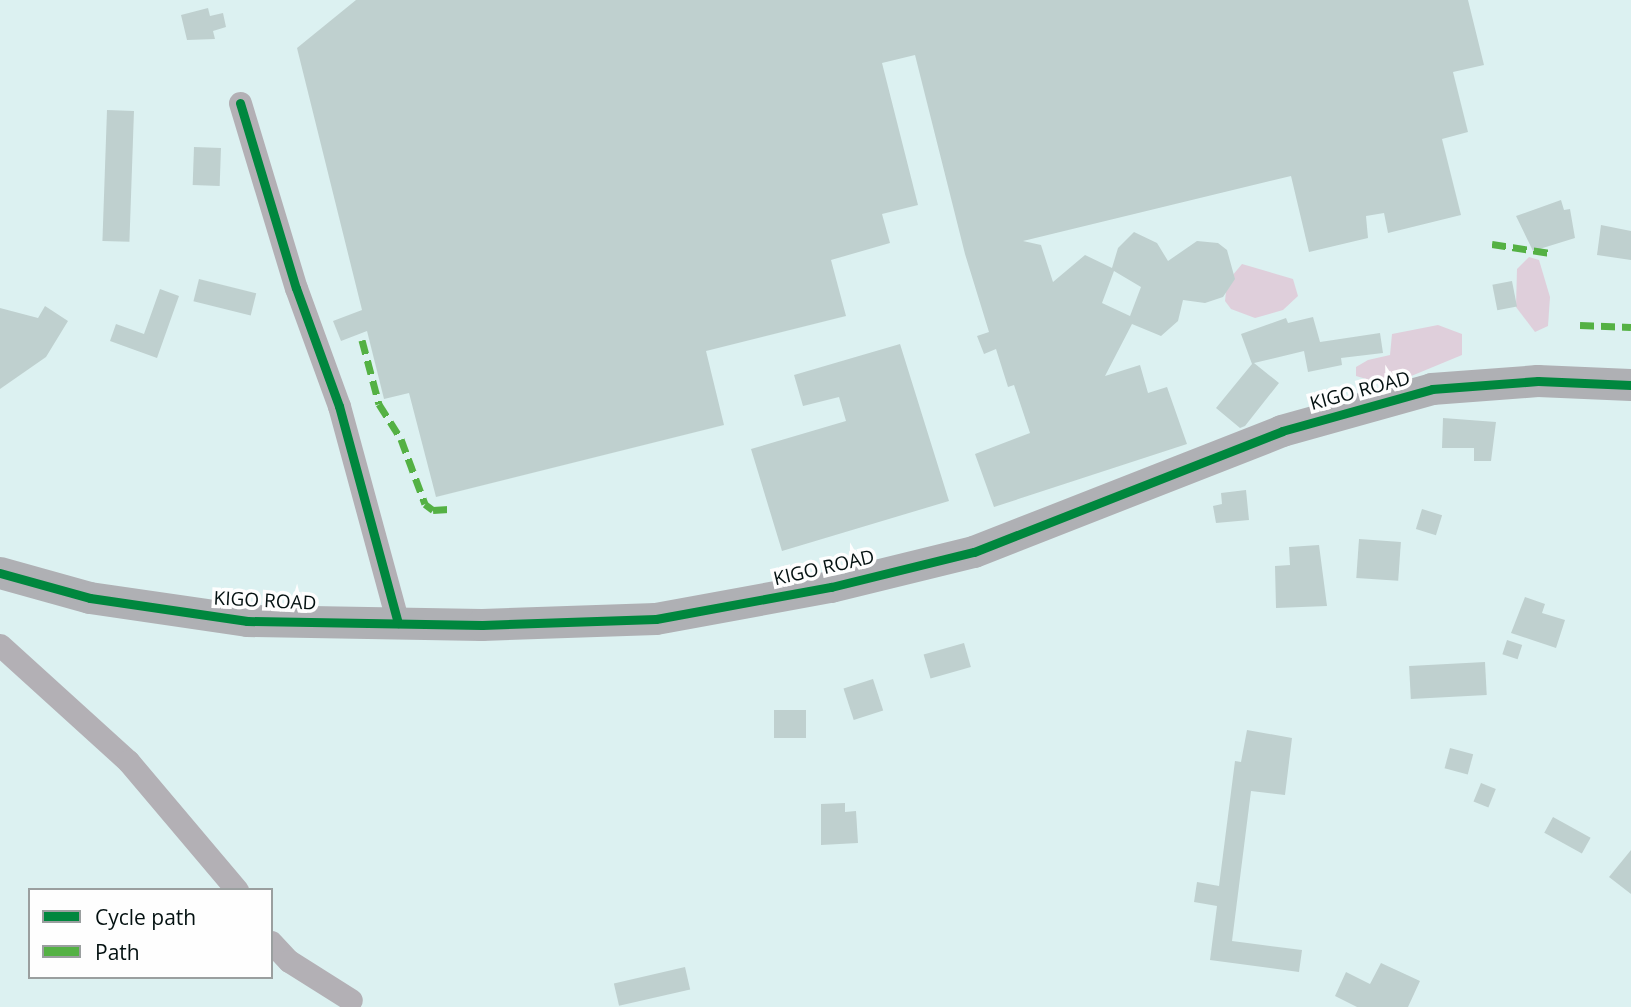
<!DOCTYPE html>
<html>
<head>
<meta charset="utf-8">
<style>
  body { margin:0 }
  #map { position:relative; width:1631px; height:1007px; overflow:hidden; background:#dcf1f1; font-family:"Open Sans",sans-serif }
  div>[style] { position:absolute }
  .green>* { inset:0; background:#dfcfdb }
  .building>* { inset:0; background:#bfd0cf; transform-origin:0 0 }
  .street>* { height:23px; margin:-11.5px; padding:0 11.5px; transform-origin:11.5px; border-radius:11.5px; background:#b3b0b5 }
  .secondary>* { height:32px; margin:-16px; padding:0 16px; transform-origin:16px; border-radius:16px; background:#afb0b4 }
  .quiet>* { height:7px; margin-top:-3.5px; transform-origin:0; background:repeating-linear-gradient(90deg,#54b144 0 14px,transparent 0 21px) }
  .cycleway>* { height:9px; margin:-4.5px; padding:0 4.5px; transform-origin:4.5px; border-radius:4.5px; background:#00873e }
  span { translate:-50% -50%; white-space:nowrap; text-align:center; line-height:1.15; -webkit-text-stroke:7px #fefefe; paint-order:stroke }
  .street-label { font-size:19px; color:#041111 }
  .legend { position:absolute; left:28px; top:888px; width:245px; height:91px; box-sizing:border-box; background:#fefefe; border:2px solid #9a9f9f; margin:0; padding:9px 12px; list-style:none; font-size:21px; color:#041111 }
  .legend li { display:flex; align-items:center; gap:14px; height:35px }
  .legend b { width:35px; border:2px solid #9a9f9f }
</style>
</head>
<body>
<div id="map">
  <div class="green">
    <div style="clip-path:polygon(1529px 257px,1539px 260px,1550px 297px,1548px 326px,1535px 332px,1516px 307px,1517px 269px)"></div>
    <div style="clip-path:polygon(1242px 264px,1293px 279px,1298px 296px,1283px 310px,1255px 318px,1231px 309px,1225px 301px,1227px 282px)"></div>
    <div style="clip-path:polygon(1438px 325px,1462px 334px,1462px 355px,1404px 379px,1380px 383px,1356px 376px,1356px 367px,1368px 360px,1390px 355px,1392px 334px)"></div>
  </div>
  <div class="building">
    <div style="clip-path:polygon(evenodd,356px 0,1468px 0,1484px 65px,1453px 72px,1468px 132px,1442px 139px,1461px 215px,1388px 233px,1384px 213px,1366px 216px,1368px 238px,1309px 252px,1291px 176px,1023px 241px,1041px 245px,1053px 282px,1085px 255px,1112px 268px,1118px 248px,1134px 232px,1157px 243px,1168px 261px,1197px 241px,1218px 243px,1227px 250px,1235px 279px,1223px 297px,1205px 303px,1183px 300px,1178px 321px,1161px 336px,1132px 324px,1105px 376px,1140px 365px,1148px 393px,1167px 387px,1187px 444px,994px 507px,975px 454px,1030px 433px,1014px 385px,1008px 387px,996px 349px,984px 354px,977px 336px,989px 332px,965px 254px,915px 55px,882px 63px,918px 205px,882px 214px,890px 243px,831px 260px,846px 316px,706px 351px,724px 425px,436px 497px,409px 393px,384px 399px,367px 331px,341px 341px,333px 321px,362px 310px,297px 48px,356px 0,1114px 271px,1141px 287px,1130px 316px,1102px 303px,1114px 271px)"></div>
    <div style="clip-path:polygon(208px 8px,210px 16px,223px 13px,226px 27px,213px 31px,215px 39px,187px 40px,181px 15px)"></div>
    <div style="left:107px;top:110px;width:27px;height:131px;rotate:2deg"></div>
    <div style="left:194px;top:147px;width:27px;height:38px;rotate:2deg"></div>
    <div style="clip-path:polygon(1561px 200px,1564px 210px,1570px 209px,1575px 238px,1533px 251px,1516px 216px)"></div>
    <div style="clip-path:polygon(1601px 225px,1631px 231px,1631px 260px,1597px 255px)"></div>
    <div style="left:199px;top:279px;width:59px;height:23px;rotate:14deg"></div>
    <div style="left:1512px;top:281px;width:26px;height:20px;rotate:79deg"></div>
    <div style="clip-path:polygon(160px 289px,179px 296px,157px 358px,110px 341px,116px 324px,144px 334px)"></div>
    <div style="clip-path:polygon(45px 306px,68px 321px,46px 357px,0 389px,0 308px,38px 318px)"></div>
    <div style="clip-path:polygon(1313px 317px,1320px 342px,1380px 333px,1383px 353px,1341px 358px,1342px 365px,1308px 372px,1304px 351px,1254px 363px,1279px 383px,1245px 426px,1240px 428px,1216px 408px,1252px 364px,1241px 334px,1286px 318px,1288px 323px)"></div>
    <div style="clip-path:polygon(900px 344px,949px 501px,782px 551px,751px 449px,846px 421px,839px 397px,803px 406px,794px 375px)"></div>
    <div style="clip-path:polygon(1443px 418px,1496px 422px,1491px 461px,1474px 461px,1474px 448px,1442px 448px)"></div>
    <div style="clip-path:polygon(1246px 490px,1249px 520px,1216px 523px,1213px 506px,1222px 504px,1221px 493px)"></div>
    <div style="left:1422px;top:509px;width:21px;height:21px;rotate:17deg"></div>
    <div style="left:1359px;top:539px;width:42px;height:39px;rotate:4deg"></div>
    <div style="clip-path:polygon(1319px 545px,1327px 606px,1276px 608px,1275px 566px,1290px 565px,1289px 547px)"></div>
    <div style="clip-path:polygon(1525px 597px,1545px 604px,1542px 613px,1565px 620px,1556px 648px,1511px 633px)"></div>
    <div style="left:1507px;top:640px;width:16px;height:15px;rotate:18deg"></div>
    <div style="left:964px;top:643px;width:25px;height:42px;rotate:74deg"></div>
    <div style="left:1485px;top:662px;width:33px;height:76px;rotate:87deg"></div>
    <div style="left:873px;top:679px;width:33px;height:31px;rotate:72deg"></div>
    <div style="left:774px;top:710px;width:32px;height:28px"></div>
    <div style="clip-path:polygon(1247px 730px,1292px 738px,1285px 795px,1251px 791px,1232px 941px,1302px 950px,1299px 972px,1210px 960px,1217px 906px,1194px 902px,1197px 882px,1219px 886px,1235px 761px,1241px 762px)"></div>
    <div style="left:1450px;top:748px;width:24px;height:21px;rotate:15deg"></div>
    <div style="left:1481px;top:783px;width:16px;height:20px;rotate:22deg"></div>
    <div style="clip-path:polygon(845px 803px,845px 812px,856px 811px,858px 843px,821px 845px,821px 804px)"></div>
    <div style="left:1553px;top:817px;width:43px;height:18px;rotate:29deg"></div>
    <div style="clip-path:polygon(1631px 850px,1631px 894px,1609px 877px)"></div>
    <div style="clip-path:polygon(1381px 963px,1420px 981px,1408px 1007px,1357px 1007px,1335px 996px,1346px 972px,1370px 984px)"></div>
    <div style="left:685px;top:967px;width:23px;height:73px;rotate:77deg"></div>
  </div>
  <div class="street">
    <div style="left:240px;top:103px;width:193px;rotate:73.2deg"></div>
    <div style="left:296px;top:288px;width:126px;rotate:70deg"></div>
    <div style="left:339px;top:406px;width:225px;rotate:74.8deg"></div>
    <div style="left:0;top:645px;width:173px;rotate:42.2deg"></div>
    <div style="left:128px;top:761px;width:169px;rotate:49.8deg"></div>
    <div style="left:271px;top:942px;width:26px;rotate:47deg"></div>
    <div style="left:289px;top:961px;width:73px;rotate:32.2deg"></div>
  </div>
  <div class="secondary">
    <div style="left:0;top:573px;width:93px;rotate:15.5deg"></div>
    <div style="left:90px;top:598px;width:159px;rotate:8.3deg"></div>
    <div style="left:247px;top:621px;width:235px;rotate:1deg"></div>
    <div style="left:482px;top:625px;width:174px;rotate:-2deg"></div>
    <div style="left:656px;top:619px;width:178px;rotate:-10.4deg"></div>
    <div style="left:831px;top:587px;width:147px;rotate:-13.8deg"></div>
    <div style="left:974px;top:552px;width:331px;rotate:-21.4deg"></div>
    <div style="left:1282px;top:431px;width:156px;rotate:-15.6deg"></div>
    <div style="left:1432px;top:389px;width:106px;rotate:-4.3deg"></div>
    <div style="left:1538px;top:381px;width:93px;rotate:2.5deg"></div>
  </div>
  <div class="quiet">
    <div style="left:1492px;top:244px;width:59px;rotate:8.8deg"></div>
    <div style="left:1580px;top:325px;width:51px;rotate:2.2deg"></div>
    <div style="left:362px;top:340px;width:66px;rotate:75.1deg"></div>
    <div style="left:379px;top:404px;width:41px;rotate:57.8deg"></div>
    <div style="left:401px;top:439px;width:69px;rotate:69.7deg"></div>
    <div style="left:425px;top:504px;width:10px;rotate:37deg"></div>
    <div style="left:433px;top:510px;width:16px;rotate:-4deg"></div>
  </div>
  <div class="cycleway">
    <div style="left:240px;top:103px;width:193px;rotate:73.2deg"></div>
    <div style="left:296px;top:288px;width:126px;rotate:70deg"></div>
    <div style="left:339px;top:406px;width:225px;rotate:74.8deg"></div>
    <div style="left:0;top:573px;width:93px;rotate:15.5deg"></div>
    <div style="left:90px;top:598px;width:159px;rotate:8.3deg"></div>
    <div style="left:247px;top:621px;width:235px;rotate:1deg"></div>
    <div style="left:482px;top:625px;width:174px;rotate:-2deg"></div>
    <div style="left:656px;top:619px;width:178px;rotate:-10.4deg"></div>
    <div style="left:831px;top:587px;width:147px;rotate:-13.8deg"></div>
    <div style="left:974px;top:552px;width:331px;rotate:-21.4deg"></div>
    <div style="left:1282px;top:431px;width:156px;rotate:-15.6deg"></div>
    <div style="left:1432px;top:389px;width:106px;rotate:-4.3deg"></div>
    <div style="left:1538px;top:381px;width:93px;rotate:2.5deg"></div>
  </div>
  <div class="street-label">
    <span style="left:1360px;top:391px;rotate:-15deg">KIGO ROAD</span>
    <span style="left:824px;top:568px;rotate:-13deg">KIGO ROAD</span>
    <span style="left:265px;top:601px;rotate:3deg">KIGO ROAD</span>
  </div>
  <ul class="legend">
  <li><b style="height:9px;background:#00873e"></b>Cycle path</li>
  <li><b style="height:9px;background:#54b144"></b>Path</li>
  </ul>
</div>
</body>
</html>
